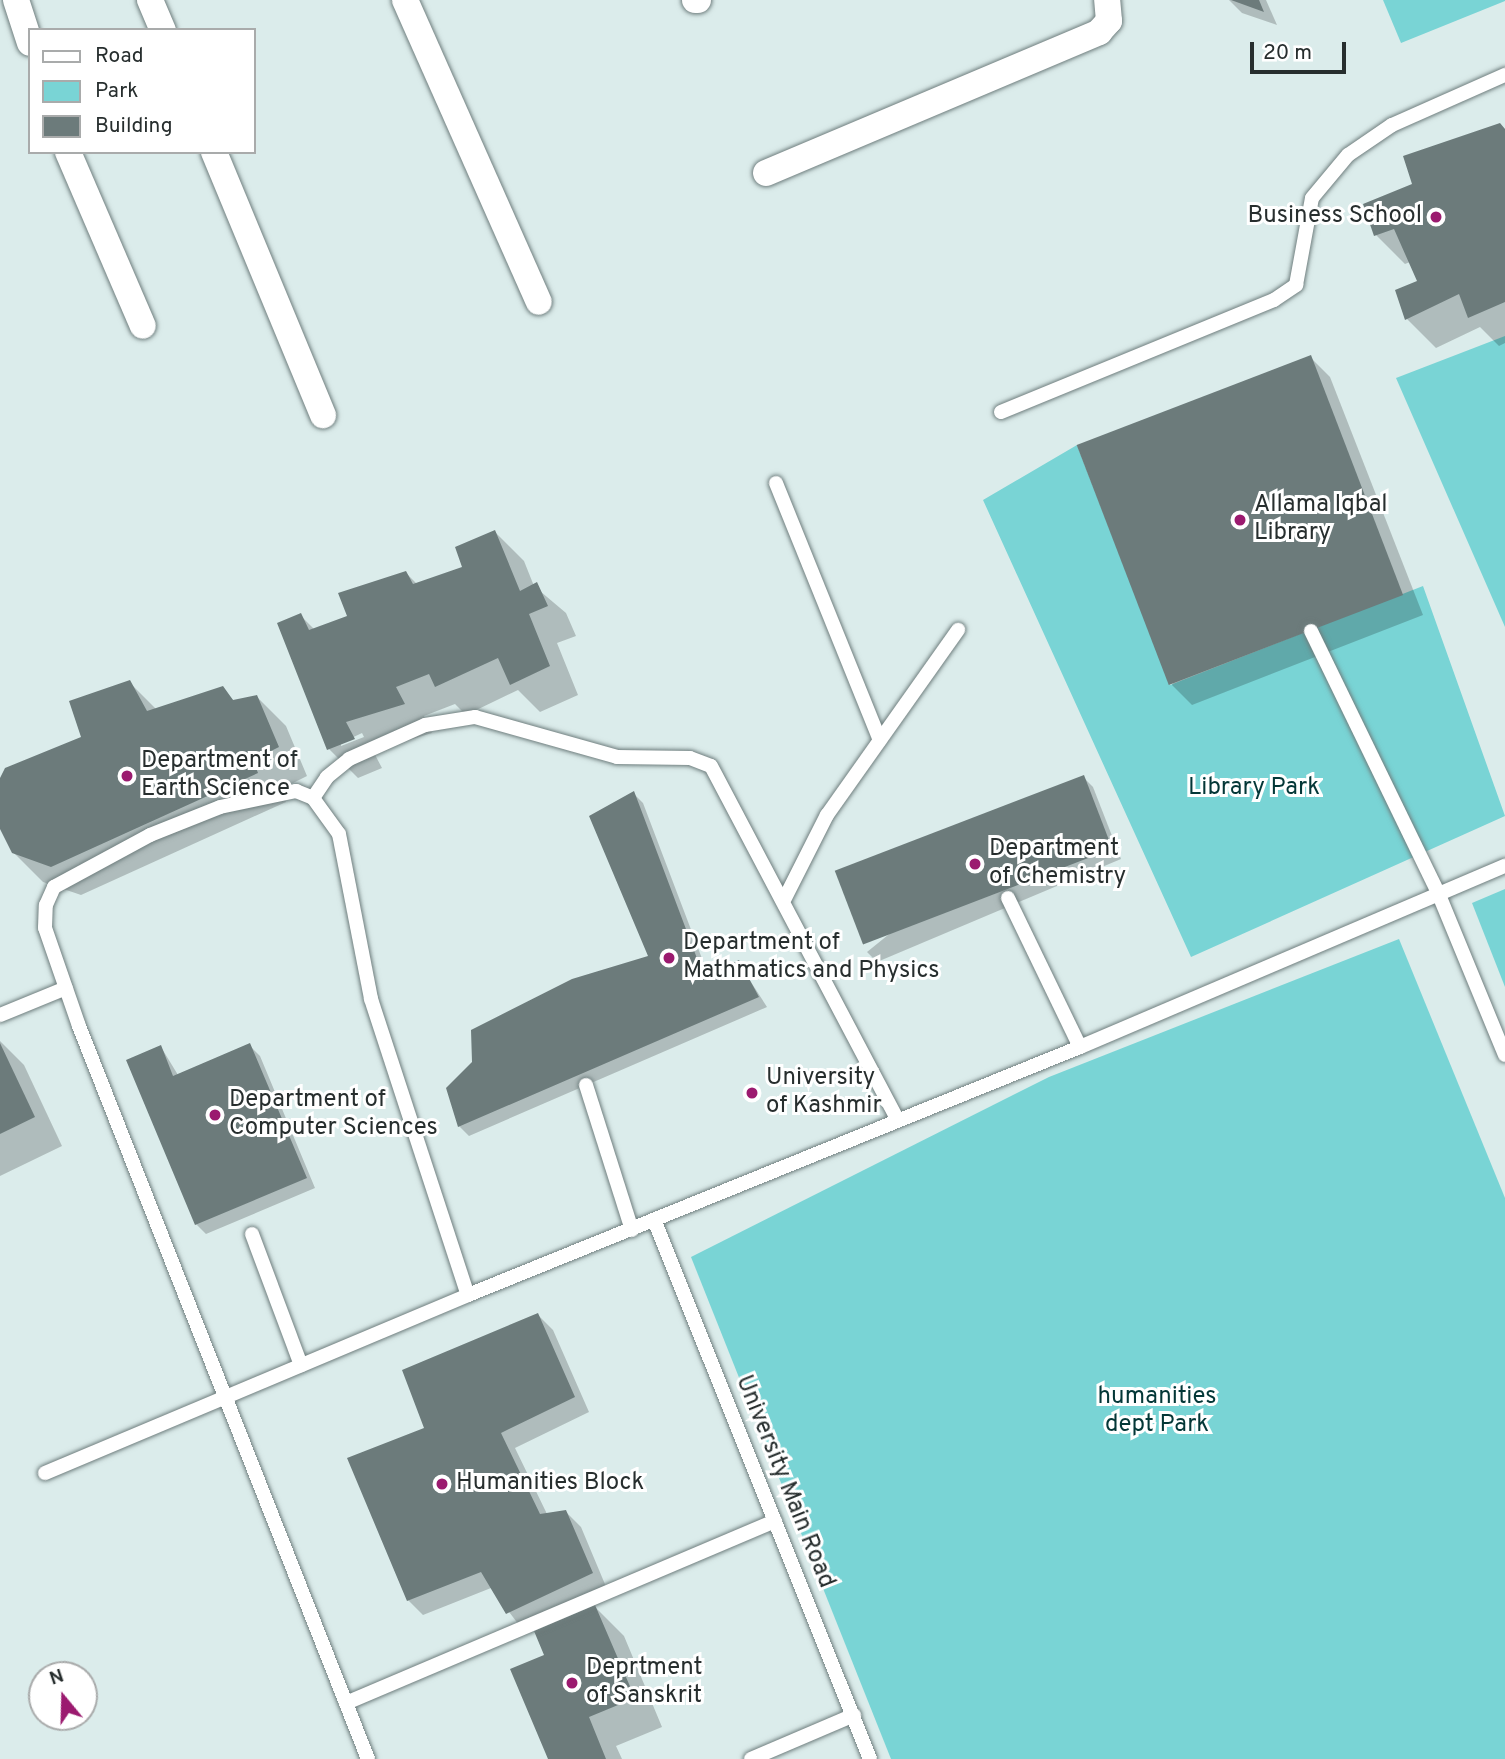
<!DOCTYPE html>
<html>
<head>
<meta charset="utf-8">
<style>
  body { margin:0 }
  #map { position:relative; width:1505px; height:1759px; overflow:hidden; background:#dbeceb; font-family:Overpass,sans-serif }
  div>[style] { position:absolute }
  .green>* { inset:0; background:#79d4d5 }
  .shadow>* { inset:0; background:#0003 }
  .building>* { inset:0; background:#6c7b7b; transform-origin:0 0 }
  .roads { filter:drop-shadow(0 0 2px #6f7e7e) drop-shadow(0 0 2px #6f7e7e) }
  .lane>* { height:14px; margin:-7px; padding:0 7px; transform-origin:7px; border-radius:7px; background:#fff }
  .street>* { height:26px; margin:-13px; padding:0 13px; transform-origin:13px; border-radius:13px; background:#fff }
  .dots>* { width:19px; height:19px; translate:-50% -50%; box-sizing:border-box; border:4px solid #fff; border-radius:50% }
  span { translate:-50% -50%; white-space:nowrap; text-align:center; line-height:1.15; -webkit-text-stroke:6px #fff; paint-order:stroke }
  .poi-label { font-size:24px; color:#272e2e }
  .right { translate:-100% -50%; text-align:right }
  .left { translate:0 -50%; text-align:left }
  .park-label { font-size:24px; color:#033737 }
  .street-label { font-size:24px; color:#272e2e }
  .legend { position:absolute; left:28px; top:28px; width:228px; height:126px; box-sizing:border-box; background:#fff; border:2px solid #a9abab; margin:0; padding:9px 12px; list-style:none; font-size:21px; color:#272e2e }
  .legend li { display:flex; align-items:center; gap:14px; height:35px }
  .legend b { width:35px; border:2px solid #a9abab }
  .north { position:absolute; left:28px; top:1661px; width:70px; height:70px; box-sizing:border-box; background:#fff; border:2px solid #a9abab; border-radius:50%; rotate:341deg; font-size:19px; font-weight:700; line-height:28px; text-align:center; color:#272e2e }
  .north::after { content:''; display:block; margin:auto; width:24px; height:32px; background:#9b1a6f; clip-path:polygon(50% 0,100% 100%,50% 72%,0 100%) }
  .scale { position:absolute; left:1250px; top:42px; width:96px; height:32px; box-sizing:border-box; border:4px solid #272e2e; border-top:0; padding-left:9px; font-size:21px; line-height:24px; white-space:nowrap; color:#272e2e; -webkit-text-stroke:5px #fff; paint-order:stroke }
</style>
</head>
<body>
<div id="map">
  <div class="green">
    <div style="clip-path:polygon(1383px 0,1505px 0,1505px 1px,1401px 43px)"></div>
    <div style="clip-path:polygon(1505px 336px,1505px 627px,1396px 378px)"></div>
    <div style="clip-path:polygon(1077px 445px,1170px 685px,1423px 586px,1505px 816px,1191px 957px,983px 500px)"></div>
    <div style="clip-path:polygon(1505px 889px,1505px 987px,1472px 903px)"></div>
    <div style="clip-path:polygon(1399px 939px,1505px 1198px,1505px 1759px,891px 1759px,691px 1257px,1049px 1077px)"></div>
  </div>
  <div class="shadow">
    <div style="clip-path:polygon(1229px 0,1266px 0,1277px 25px,1242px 13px)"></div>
    <div style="clip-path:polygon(1505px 130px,1505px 343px,1499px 346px,1480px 327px,1436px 348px,1407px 319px,1419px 282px,1410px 262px,1405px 264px,1376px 235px,1414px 185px)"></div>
    <div style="clip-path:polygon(1310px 357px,1330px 377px,1423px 615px,1192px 705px,1172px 685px)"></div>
    <div style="clip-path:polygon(evenodd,495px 532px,524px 561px,534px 586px,566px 613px,576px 636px,557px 643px,578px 695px,540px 712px,518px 690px,466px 715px,455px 704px,424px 716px,432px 733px,373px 751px,382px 768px,358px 778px,329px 749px,279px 624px,300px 615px,315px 630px,350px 617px,406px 573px,417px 584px,464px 568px,495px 532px,362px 733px,364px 737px,341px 746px,341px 743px,362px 733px)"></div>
    <div style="clip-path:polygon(129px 682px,157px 710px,222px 688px,235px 702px,257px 697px,286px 726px,307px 776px,281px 789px,286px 802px,81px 895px,43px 882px,13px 852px,0 825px,0 782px,83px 738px)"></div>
    <div style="clip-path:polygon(1083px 777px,1093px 787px,1121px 859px,877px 962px,867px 952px)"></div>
    <div style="clip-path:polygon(633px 793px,643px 803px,709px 977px,738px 962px,767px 1007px,469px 1136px,459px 1126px,448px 1089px,651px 957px)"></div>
    <div style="clip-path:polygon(0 1041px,24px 1065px,62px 1146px,0 1176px)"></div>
    <div style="clip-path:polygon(250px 1046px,260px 1056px,315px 1188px,206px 1234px,196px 1224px,161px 1047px,178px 1075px)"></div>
    <div style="clip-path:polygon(538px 1315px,553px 1330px,589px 1412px,515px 1448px,547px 1514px,566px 1512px,581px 1527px,607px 1589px,522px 1629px,491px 1588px,423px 1615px,408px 1600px,426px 1429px)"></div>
    <div style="clip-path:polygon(595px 1607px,624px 1636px,662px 1727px,616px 1746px,622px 1759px,550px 1759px,546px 1656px)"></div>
  </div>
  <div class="building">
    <div style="clip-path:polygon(1231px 0,1259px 0,1264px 12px)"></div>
    <div style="clip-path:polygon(1500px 123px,1505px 129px,1505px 302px,1468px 318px,1459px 294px,1405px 320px,1395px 290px,1417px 281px,1394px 229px,1374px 236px,1363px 204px,1412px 184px,1403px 156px)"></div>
    <div style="left:1311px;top:355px;width:257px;height:251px;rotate:69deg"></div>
    <div style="clip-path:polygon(495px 530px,520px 591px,537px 582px,548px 606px,529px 614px,550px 666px,510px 685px,498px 658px,435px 687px,429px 674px,396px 687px,405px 704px,346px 722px,355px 739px,327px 750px,277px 623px,301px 613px,309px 630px,347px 616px,338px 593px,406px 571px,413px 584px,462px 567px,455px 547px)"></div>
    <div style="clip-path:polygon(130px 680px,147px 711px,223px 686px,233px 700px,257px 695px,279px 747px,253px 760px,258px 773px,51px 867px,12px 853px,0 829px,0 778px,5px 768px,81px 737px,69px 701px)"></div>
    <div style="left:1084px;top:775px;width:79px;height:267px;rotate:69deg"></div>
    <div style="clip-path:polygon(634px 791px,704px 977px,739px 960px,759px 997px,458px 1127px,446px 1088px,472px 1062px,471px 1030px,572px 979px,648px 956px,589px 816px)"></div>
    <div style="clip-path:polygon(0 1043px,35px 1117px,0 1134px)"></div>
    <div style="clip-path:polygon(250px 1043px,307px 1178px,195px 1225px,126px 1060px,161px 1045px,173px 1076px)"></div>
    <div style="clip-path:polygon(538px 1313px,575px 1397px,501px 1433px,540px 1514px,566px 1510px,593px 1573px,506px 1614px,481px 1572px,407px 1601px,347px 1458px,424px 1428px,402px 1370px)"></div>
    <div style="clip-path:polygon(595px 1605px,635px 1698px,589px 1717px,606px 1759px,548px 1759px,510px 1669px,544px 1655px,534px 1631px)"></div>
  </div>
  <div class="roads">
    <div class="lane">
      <div style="left:1001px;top:412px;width:295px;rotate:-22.3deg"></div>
      <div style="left:1274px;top:300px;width:27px;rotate:-34deg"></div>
      <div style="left:1296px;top:285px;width:88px;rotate:-79.6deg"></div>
      <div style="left:1312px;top:198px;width:56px;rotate:-50.1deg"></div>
      <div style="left:1348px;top:155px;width:53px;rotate:-34.3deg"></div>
      <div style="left:1392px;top:125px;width:124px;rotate:-23.9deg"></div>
      <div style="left:776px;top:483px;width:277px;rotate:68deg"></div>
      <div style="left:1311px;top:631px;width:293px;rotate:64.1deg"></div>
      <div style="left:1439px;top:895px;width:173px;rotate:67.6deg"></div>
      <div style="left:313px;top:798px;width:25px;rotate:-56deg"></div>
      <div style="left:327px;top:777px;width:28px;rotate:-39deg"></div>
      <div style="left:349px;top:759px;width:83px;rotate:-24.1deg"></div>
      <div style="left:425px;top:725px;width:51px;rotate:-9.1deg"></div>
      <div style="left:475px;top:717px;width:148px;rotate:15.7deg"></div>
      <div style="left:617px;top:757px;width:73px;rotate:0.8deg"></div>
      <div style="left:690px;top:758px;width:22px;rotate:21deg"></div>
      <div style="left:711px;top:766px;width:400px;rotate:62.2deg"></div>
      <div style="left:785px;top:898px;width:93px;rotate:-63.2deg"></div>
      <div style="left:827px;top:815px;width:227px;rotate:-54.7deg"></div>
      <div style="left:1008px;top:898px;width:165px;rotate:64.2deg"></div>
      <div style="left:0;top:1015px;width:71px;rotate:-22.2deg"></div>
      <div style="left:586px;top:1085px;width:152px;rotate:72.4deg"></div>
      <div style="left:655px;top:1222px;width:578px;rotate:68.18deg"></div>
      <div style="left:252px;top:1234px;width:140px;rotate:69.5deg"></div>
      <div style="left:45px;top:1473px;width:459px;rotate:-22.8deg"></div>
      <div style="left:468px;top:1295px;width:660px;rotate:-22.06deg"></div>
      <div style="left:1080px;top:1047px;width:462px;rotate:-23.1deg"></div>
      <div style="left:346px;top:1703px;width:466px;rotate:-23deg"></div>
      <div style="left:368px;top:1759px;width:788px;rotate:-111.52deg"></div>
      <div style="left:79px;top:1026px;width:104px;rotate:-109.1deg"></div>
      <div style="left:45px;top:928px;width:23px;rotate:-88deg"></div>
      <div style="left:46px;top:905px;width:20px;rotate:-66deg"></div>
      <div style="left:54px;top:887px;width:109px;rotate:-28.4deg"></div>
      <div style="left:150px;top:835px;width:75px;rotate:-21.8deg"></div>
      <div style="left:220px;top:807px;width:78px;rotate:-11.9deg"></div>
      <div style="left:296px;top:791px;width:18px;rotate:22deg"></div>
      <div style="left:313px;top:798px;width:44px;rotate:54.2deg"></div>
      <div style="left:339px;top:834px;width:168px;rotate:79deg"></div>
      <div style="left:371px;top:999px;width:311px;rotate:71.9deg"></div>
      <div style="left:751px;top:1759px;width:112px;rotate:-23.1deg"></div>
    </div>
    <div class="street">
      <div style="left:16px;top:0;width:45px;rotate:72deg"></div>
      <div style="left:150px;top:0;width:33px;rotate:67deg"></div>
      <div style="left:405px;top:0;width:330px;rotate:66.1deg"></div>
      <div style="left:695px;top:0;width:3px"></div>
      <div style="left:68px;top:152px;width:189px;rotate:66.7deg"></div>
      <div style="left:214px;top:152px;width:285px;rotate:67.5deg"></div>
      <div style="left:766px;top:173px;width:362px;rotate:-22.9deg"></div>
      <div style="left:1099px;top:32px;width:15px;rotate:-48deg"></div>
      <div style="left:1109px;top:21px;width:21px;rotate:-95deg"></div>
    </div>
  </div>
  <div class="dots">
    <div style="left:1436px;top:217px;background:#9b1a6f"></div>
    <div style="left:1240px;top:520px;background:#9b1a6f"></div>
    <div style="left:127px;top:776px;background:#9b1a6f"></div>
    <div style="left:975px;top:864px;background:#9b1a6f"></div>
    <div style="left:669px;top:958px;background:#9b1a6f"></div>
    <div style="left:752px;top:1093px;background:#9b1a6f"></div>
    <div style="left:215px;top:1115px;background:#9b1a6f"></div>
    <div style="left:442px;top:1484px;background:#9b1a6f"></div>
    <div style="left:572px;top:1683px;background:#9b1a6f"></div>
  </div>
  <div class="poi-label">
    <span class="right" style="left:1422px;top:217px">Business School</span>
    <span class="left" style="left:1254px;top:520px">Allama Iqbal<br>Library</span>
    <span class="left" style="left:141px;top:776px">Department of<br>Earth Science</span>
    <span class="left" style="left:989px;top:864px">Department<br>of Chemistry</span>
    <span class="left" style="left:683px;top:958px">Department of<br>Mathmatics and Physics</span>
    <span class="left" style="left:766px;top:1093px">University<br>of Kashmir</span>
    <span class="left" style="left:229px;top:1115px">Department of<br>Computer Sciences</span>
    <span class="left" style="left:456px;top:1484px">Humanities Block</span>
    <span class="left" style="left:586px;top:1683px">Deprtment<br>of Sanskrit</span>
  </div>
  <div class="park-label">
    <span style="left:1254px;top:789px">Library Park</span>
    <span style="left:1157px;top:1412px">humanities<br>dept Park</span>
  </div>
  <div class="street-label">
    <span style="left:784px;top:1482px;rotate:68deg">University Main Road</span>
  </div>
  <ul class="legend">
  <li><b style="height:9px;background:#fff"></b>Road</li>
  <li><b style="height:19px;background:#79d4d5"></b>Park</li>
  <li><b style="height:19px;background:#6c7b7b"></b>Building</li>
  </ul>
  <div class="north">N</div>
  <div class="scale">20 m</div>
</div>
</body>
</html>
